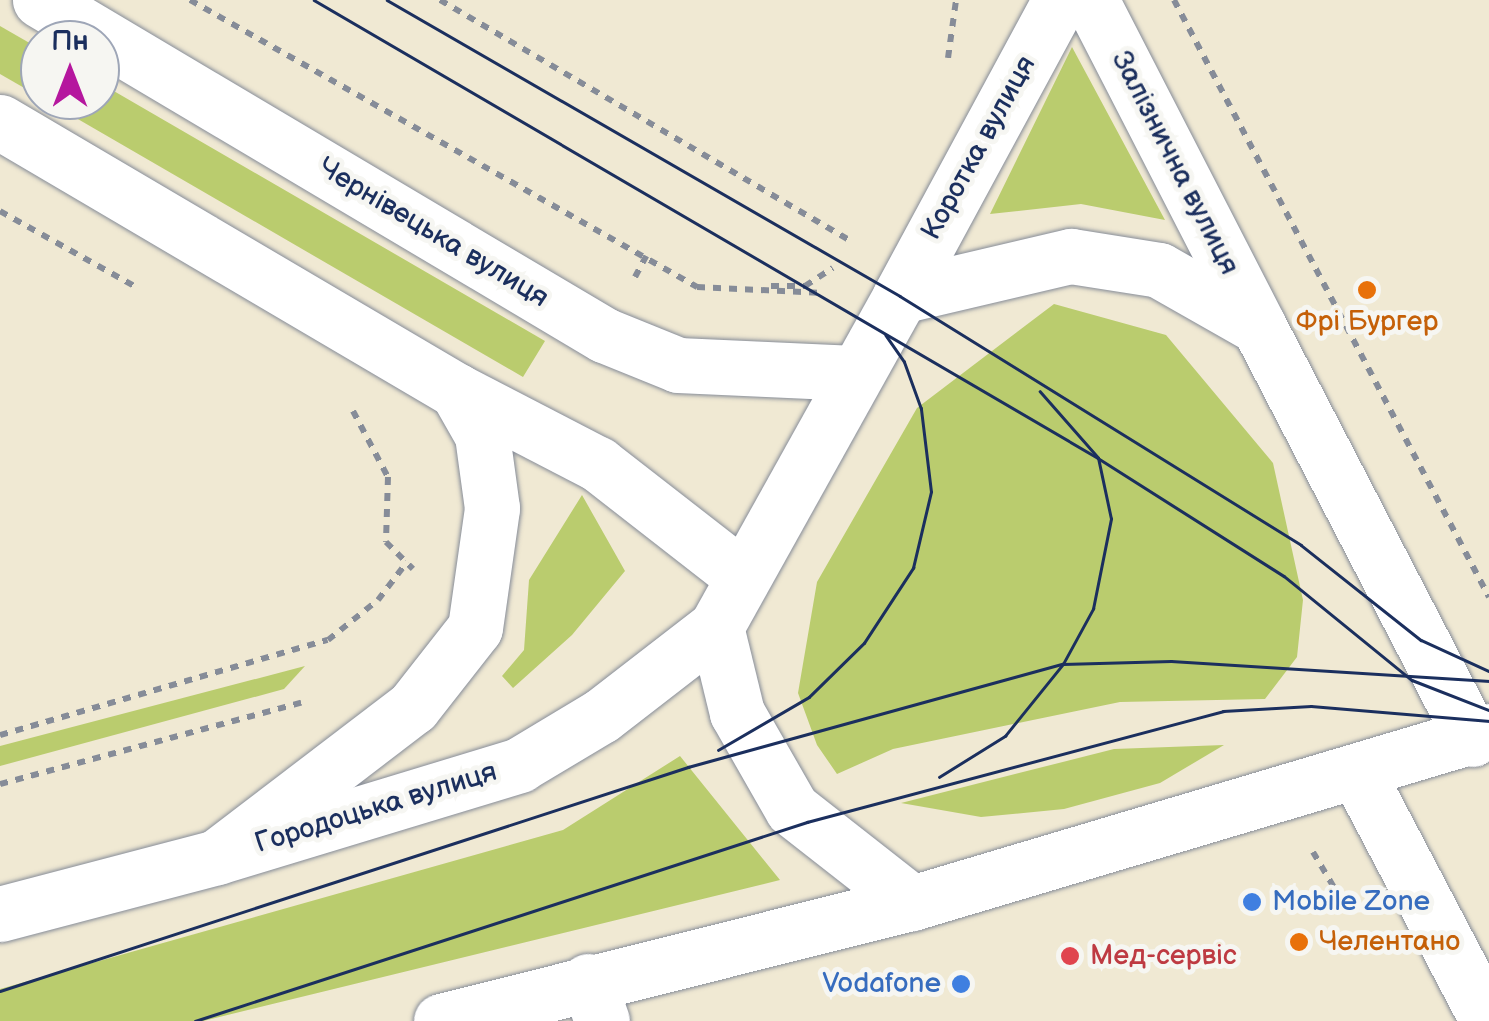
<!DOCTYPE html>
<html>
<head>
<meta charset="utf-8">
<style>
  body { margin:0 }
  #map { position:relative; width:1489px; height:1021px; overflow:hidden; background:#f0e9d3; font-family:"Balsamiq Sans",sans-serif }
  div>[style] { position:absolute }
  .green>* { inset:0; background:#bacc6e }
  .path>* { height:6px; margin-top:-3px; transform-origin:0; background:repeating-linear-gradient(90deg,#868c98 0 8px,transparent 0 16px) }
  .roads { filter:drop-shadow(0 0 2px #868c98) drop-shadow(0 0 2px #868c98) }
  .minor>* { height:55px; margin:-27.5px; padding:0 27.5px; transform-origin:27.5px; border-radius:27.5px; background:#fff }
  .major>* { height:55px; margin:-27.5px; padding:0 27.5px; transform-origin:27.5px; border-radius:27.5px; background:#fff }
  .tram>* { height:2.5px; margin:-1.25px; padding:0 1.25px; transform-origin:1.25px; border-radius:1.25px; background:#1b2f5e }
  .dots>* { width:28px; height:28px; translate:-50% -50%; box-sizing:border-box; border:5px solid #f6f6f2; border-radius:50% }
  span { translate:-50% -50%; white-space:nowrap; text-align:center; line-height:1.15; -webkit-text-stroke:10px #f6f6f2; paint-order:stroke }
  .street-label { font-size:28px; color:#1b2f5e }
  .food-label { font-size:28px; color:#c56008 }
  .left { translate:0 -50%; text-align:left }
  .shop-label { font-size:28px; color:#366cbe }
  .right { translate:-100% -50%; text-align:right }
  .health-label { font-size:28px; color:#be3a42 }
  .north { position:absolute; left:20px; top:20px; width:100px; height:100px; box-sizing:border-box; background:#f6f6f2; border:2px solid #9ea6b7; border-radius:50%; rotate:0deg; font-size:28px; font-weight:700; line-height:40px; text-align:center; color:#1b2f5e }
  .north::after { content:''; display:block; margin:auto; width:35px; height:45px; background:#b5179e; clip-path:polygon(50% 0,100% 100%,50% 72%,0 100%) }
</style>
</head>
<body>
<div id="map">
  <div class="green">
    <div style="clip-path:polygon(0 26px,40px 49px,40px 97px,0 74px)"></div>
    <div style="clip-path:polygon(1072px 47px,1165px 220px,1081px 204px,990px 214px)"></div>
    <div style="clip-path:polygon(100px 83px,545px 341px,523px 377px,45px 100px,100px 100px)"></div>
    <div style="clip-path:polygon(1054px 304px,1166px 335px,1273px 463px,1303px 600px,1297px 657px,1265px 699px,1120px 702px,893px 749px,837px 774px,817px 745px,798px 693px,817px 582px,917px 408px)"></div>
    <div style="clip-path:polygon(582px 495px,625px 571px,572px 635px,513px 688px,502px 676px,524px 650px,529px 580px)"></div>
    <div style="clip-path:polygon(305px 666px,284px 689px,0 766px,0 746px)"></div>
    <div style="clip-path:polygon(1224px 745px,1160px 783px,1064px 809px,981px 817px,901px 803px,1114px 749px)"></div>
    <div style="clip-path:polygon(680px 756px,780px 880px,203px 1021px,0 1021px,0 989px,563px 830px)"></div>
  </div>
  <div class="path">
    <div style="left:190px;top:0;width:583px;rotate:29.51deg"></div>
    <div style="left:697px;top:287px;width:126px;rotate:2.7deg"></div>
    <div style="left:440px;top:0;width:479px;rotate:30.4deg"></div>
    <div style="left:1174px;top:0;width:675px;rotate:62.18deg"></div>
    <div style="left:948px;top:58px;width:59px;rotate:-82.1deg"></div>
    <div style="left:0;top:211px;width:154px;rotate:29.2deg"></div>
    <div style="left:635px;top:277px;width:24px;rotate:-62deg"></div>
    <div style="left:771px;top:286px;width:34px"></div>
    <div style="left:805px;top:286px;width:33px;rotate:-33deg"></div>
    <div style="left:353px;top:411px;width:75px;rotate:62.1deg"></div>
    <div style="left:388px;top:477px;width:65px;rotate:91.8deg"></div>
    <div style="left:386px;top:542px;width:38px;rotate:45deg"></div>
    <div style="left:0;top:735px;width:341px;rotate:-16.2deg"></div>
    <div style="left:328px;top:640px;width:64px;rotate:-38.7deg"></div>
    <div style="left:378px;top:600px;width:48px;rotate:-52.7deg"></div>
    <div style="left:0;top:784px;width:312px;rotate:-15.1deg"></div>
    <div style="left:1313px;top:852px;width:63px;rotate:59.3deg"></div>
  </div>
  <div class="roads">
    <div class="minor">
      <div style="left:40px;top:0;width:656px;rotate:30.71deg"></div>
      <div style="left:604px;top:335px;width:80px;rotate:22.1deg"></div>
      <div style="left:678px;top:365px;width:177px;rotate:2.6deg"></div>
      <div style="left:1091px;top:0;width:368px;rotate:62.8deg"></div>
      <div style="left:0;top:122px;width:530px;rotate:30.48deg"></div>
      <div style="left:457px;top:391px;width:159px;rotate:27.4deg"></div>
      <div style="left:598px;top:464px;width:182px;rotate:37.9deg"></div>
      <div style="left:900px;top:296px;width:336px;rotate:-61.6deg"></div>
      <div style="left:218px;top:856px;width:245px;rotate:-37.4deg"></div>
      <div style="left:413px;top:707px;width:100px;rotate:-51.9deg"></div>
      <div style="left:475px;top:628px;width:121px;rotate:-81.9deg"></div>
      <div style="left:492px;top:508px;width:74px;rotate:-97.8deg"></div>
      <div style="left:482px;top:435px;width:51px;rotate:-119.6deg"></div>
      <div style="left:588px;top:981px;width:42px;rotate:70.7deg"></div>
    </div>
    <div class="major">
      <div style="left:1357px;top:772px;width:281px;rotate:62.3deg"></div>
      <div style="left:912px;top:903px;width:152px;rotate:-141.9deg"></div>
      <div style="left:792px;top:809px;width:111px;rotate:-119.8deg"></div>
      <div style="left:737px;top:713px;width:89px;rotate:-103.7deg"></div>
      <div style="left:716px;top:627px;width:379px;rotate:-60.9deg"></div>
      <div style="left:900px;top:296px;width:176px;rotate:-13.2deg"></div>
      <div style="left:1071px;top:256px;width:89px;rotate:9deg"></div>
      <div style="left:1159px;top:270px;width:115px;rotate:29.7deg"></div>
      <div style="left:1259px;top:327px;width:464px;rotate:62.6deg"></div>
      <div style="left:0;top:914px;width:224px;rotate:-14.7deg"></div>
      <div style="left:217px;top:857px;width:316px;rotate:-16.9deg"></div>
      <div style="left:519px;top:765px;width:96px;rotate:-30.9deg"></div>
      <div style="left:601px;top:716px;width:145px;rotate:-37.7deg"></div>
      <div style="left:441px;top:1021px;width:486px;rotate:-14.1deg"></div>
      <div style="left:912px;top:903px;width:602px;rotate:-16.6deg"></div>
    </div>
  </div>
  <div class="tram">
    <div style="left:314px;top:0;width:908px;rotate:30.29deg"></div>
    <div style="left:1098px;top:458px;width:220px;rotate:32.4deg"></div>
    <div style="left:1284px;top:576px;width:165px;rotate:39.1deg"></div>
    <div style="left:1412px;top:680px;width:83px;rotate:21.3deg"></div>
    <div style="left:387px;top:0;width:592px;rotate:29.98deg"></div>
    <div style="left:900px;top:296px;width:472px;rotate:31.8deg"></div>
    <div style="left:1301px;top:545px;width:153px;rotate:38.4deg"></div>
    <div style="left:1421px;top:640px;width:75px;rotate:24.5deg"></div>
    <div style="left:718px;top:750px;width:105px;rotate:-30.2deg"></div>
    <div style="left:809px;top:697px;width:77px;rotate:-44.5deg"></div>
    <div style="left:864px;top:643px;width:90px;rotate:-56.8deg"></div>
    <div style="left:913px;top:568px;width:78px;rotate:-76.7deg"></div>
    <div style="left:931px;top:492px;width:84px;rotate:-96.9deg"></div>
    <div style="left:921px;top:409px;width:50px;rotate:-109.9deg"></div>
    <div style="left:904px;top:362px;width:32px;rotate:-125deg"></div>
    <div style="left:939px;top:777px;width:78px;rotate:-31.8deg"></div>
    <div style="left:1005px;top:736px;width:92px;rotate:-51.1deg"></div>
    <div style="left:1063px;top:664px;width:63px;rotate:-61.4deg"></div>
    <div style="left:1093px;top:609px;width:92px;rotate:-78.7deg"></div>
    <div style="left:1111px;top:519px;width:62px;rotate:-102deg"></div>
    <div style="left:1098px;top:458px;width:88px;rotate:-131.3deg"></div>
    <div style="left:0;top:991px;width:724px;rotate:-18.03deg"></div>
    <div style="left:688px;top:767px;width:389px;rotate:-15.4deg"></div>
    <div style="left:1063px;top:664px;width:108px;rotate:-1.6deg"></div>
    <div style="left:1171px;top:661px;width:319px;rotate:3.6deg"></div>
    <div style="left:195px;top:1021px;width:644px;rotate:-18.01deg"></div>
    <div style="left:807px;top:822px;width:431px;rotate:-14.9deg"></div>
    <div style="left:1223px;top:711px;width:88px;rotate:-3.3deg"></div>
    <div style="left:1311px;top:706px;width:179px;rotate:4.8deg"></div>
  </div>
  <div class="dots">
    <div style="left:1367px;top:290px;background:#e8710a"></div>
    <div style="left:1252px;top:902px;background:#3f7fe0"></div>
    <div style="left:1299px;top:942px;background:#e8710a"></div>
    <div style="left:1070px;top:956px;background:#e0444e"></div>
    <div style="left:961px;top:984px;background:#3f7fe0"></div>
  </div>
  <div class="street-label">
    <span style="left:979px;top:148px;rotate:-61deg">Коротка вулиця</span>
    <span style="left:1175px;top:163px;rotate:63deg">Залізнична вулиця</span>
    <span style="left:433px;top:233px;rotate:31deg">Чернівецька вулиця</span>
    <span style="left:376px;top:808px;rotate:-17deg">Городоцька вулиця</span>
  </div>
  <div class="food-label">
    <span style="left:1367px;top:322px">Фрі Бургер</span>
    <span class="left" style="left:1319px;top:942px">Челентано</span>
  </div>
  <div class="shop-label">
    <span class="left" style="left:1272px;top:902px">Mobile Zone</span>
    <span class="right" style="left:941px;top:984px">Vodafone</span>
  </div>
  <div class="health-label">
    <span class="left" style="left:1090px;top:956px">Мед-сервіс</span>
  </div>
  <div class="north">Пн</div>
</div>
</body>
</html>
